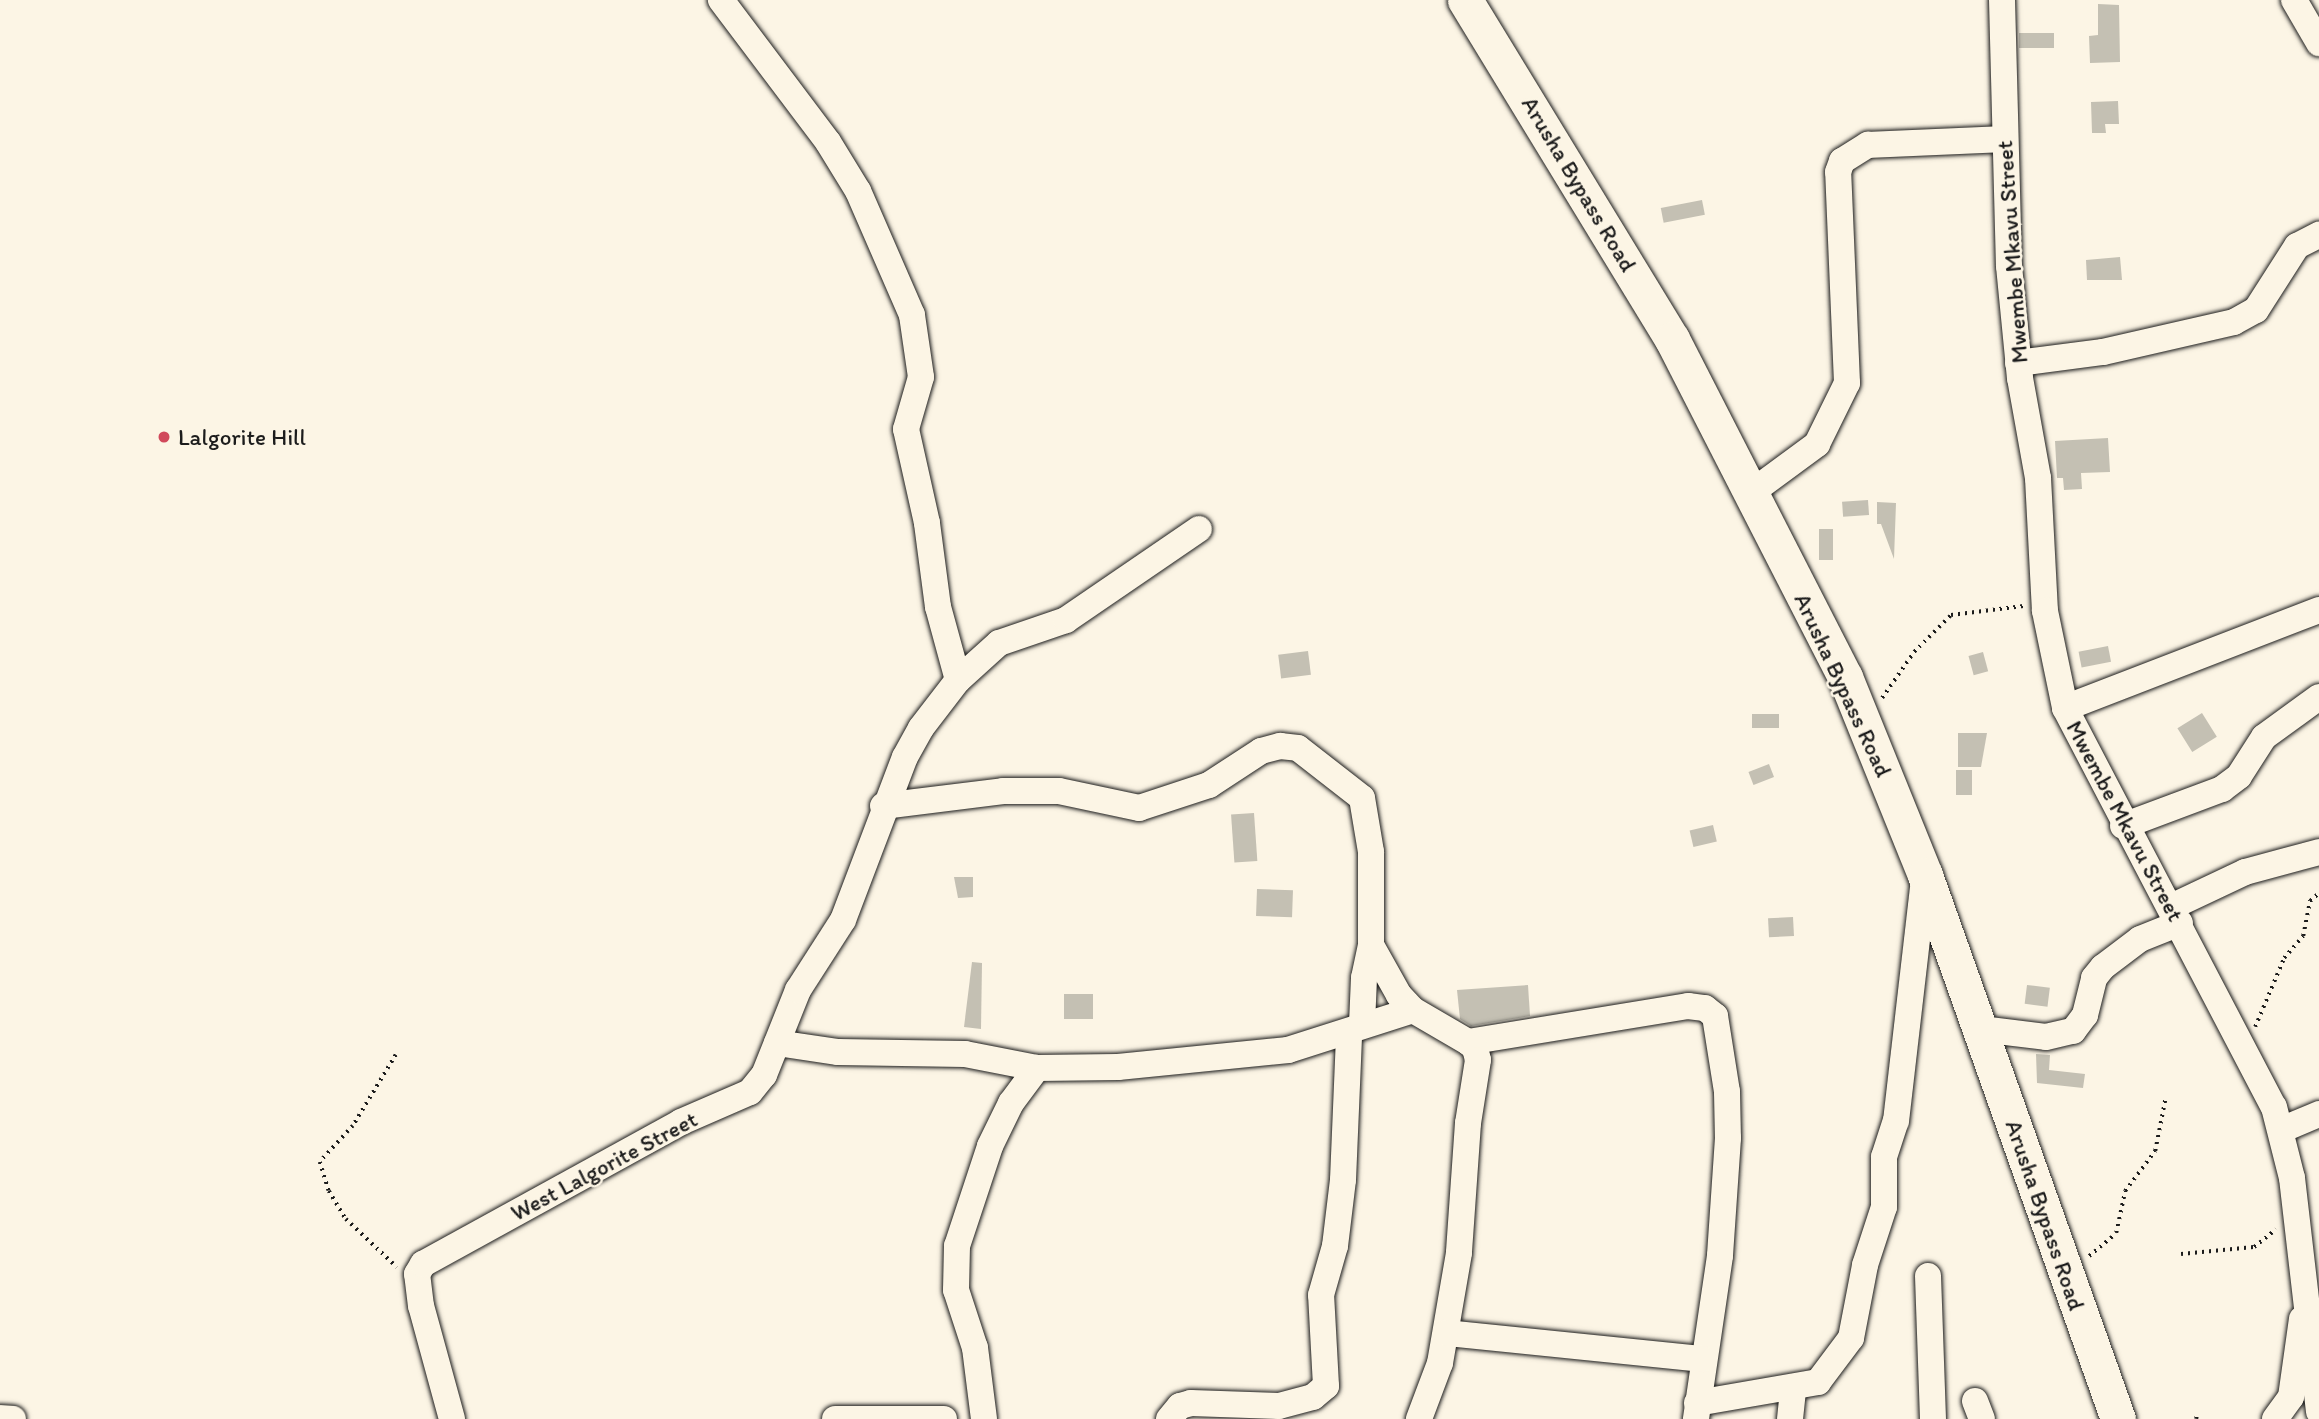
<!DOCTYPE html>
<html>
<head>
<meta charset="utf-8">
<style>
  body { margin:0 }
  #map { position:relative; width:2319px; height:1419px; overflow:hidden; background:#fcf5e5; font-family:Itim,sans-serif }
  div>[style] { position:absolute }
  .building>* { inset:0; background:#c4c0b3; transform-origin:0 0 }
  .path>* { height:3.5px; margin-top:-1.75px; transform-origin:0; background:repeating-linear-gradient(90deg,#1c1c1c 0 2px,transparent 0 7px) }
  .roads { filter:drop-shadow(0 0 2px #1c1c1c) drop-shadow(0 0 2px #1c1c1c) }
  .minor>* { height:26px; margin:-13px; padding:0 13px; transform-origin:13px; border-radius:13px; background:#fcf5e5 }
  .major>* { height:35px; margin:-17.5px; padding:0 17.5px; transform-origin:17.5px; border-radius:17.5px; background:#fcf5e5 }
  .dots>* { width:19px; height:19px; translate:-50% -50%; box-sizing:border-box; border:4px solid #fcf5e5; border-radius:50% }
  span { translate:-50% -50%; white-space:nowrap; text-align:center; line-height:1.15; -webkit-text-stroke:5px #fcf5e5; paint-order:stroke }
  .street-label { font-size:23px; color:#1c1c1c }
  .poi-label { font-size:23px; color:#1c1c1c }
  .left { translate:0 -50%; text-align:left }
</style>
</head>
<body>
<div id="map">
  <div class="building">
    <div style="clip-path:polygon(2098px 4px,2119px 5px,2120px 62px,2090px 63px,2089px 36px,2098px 35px)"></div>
    <div style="left:2054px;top:33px;width:15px;height:35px;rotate:90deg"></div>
    <div style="clip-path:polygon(2118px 101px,2119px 124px,2105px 124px,2106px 133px,2092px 133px,2091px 102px)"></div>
    <div style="left:1702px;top:200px;width:15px;height:42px;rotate:79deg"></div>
    <div style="clip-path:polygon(2120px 257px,2122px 280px,2087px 280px,2086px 260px)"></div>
    <div style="clip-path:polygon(2108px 438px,2110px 472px,2081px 473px,2082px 489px,2064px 490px,2063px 478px,2057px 478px,2055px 441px)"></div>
    <div style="left:1868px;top:500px;width:15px;height:26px;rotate:86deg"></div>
    <div style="clip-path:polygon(1877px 502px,1896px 503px,1894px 559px,1881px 524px,1877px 524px)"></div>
    <div style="left:1819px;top:529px;width:14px;height:31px"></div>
    <div style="left:2108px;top:646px;width:16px;height:30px;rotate:79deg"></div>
    <div style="left:1308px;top:651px;width:24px;height:30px;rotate:83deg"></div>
    <div style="left:1983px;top:652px;width:20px;height:15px;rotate:75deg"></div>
    <div style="left:2202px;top:713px;width:28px;height:29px;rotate:58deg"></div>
    <div style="left:1779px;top:714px;width:14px;height:27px;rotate:90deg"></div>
    <div style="clip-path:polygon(1958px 733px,1987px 733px,1981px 767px,1958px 767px)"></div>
    <div style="left:1769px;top:764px;width:14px;height:22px;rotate:69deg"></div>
    <div style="left:1956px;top:770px;width:16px;height:25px"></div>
    <div style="left:1254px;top:813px;width:48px;height:23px;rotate:86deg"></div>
    <div style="left:1713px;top:825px;width:17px;height:24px;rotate:77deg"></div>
    <div style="clip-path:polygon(954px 877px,973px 877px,973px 897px,958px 898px)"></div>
    <div style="left:1257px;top:889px;width:36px;height:27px;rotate:2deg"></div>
    <div style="left:1793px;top:917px;width:19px;height:25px;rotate:87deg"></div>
    <div style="clip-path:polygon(972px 962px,982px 963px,981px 1029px,964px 1027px)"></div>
    <div style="clip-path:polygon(1528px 985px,1530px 1016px,1471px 1026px,1460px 1019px,1457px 990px)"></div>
    <div style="left:2027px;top:985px;width:23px;height:19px;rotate:7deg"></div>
    <div style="left:1064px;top:994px;width:29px;height:25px"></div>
    <div style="clip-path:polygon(2036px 1054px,2050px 1055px,2049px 1070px,2085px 1074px,2083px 1088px,2037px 1083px)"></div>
  </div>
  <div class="path">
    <div style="left:1882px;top:698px;width:56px;rotate:-55.2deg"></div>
    <div style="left:1914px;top:652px;width:52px;rotate:-45deg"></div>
    <div style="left:1951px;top:615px;width:73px;rotate:-7.1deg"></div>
    <div style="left:2255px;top:1027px;width:75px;rotate:-67.2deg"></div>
    <div style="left:2284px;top:958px;width:29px;rotate:-49deg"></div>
    <div style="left:2303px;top:936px;width:36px;rotate:-79deg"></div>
    <div style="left:2310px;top:901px;width:12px;rotate:-42deg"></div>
    <div style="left:396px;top:1055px;width:83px;rotate:121.2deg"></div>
    <div style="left:353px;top:1126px;width:49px;rotate:132.5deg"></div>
    <div style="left:320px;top:1162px;width:30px;rotate:73deg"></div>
    <div style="left:329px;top:1191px;width:33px;rotate:59deg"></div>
    <div style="left:346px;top:1219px;width:70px;rotate:43.3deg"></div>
    <div style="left:2181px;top:1254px;width:73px;rotate:-5.5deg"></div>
    <div style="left:2254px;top:1247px;width:28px;rotate:-39deg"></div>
    <div style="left:2089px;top:1256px;width:35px;rotate:-40deg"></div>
    <div style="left:2116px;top:1233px;width:43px;rotate:-77.9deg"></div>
    <div style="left:2125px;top:1191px;width:50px;rotate:-53.1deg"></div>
    <div style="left:2155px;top:1151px;width:52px;rotate:-78.9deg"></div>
    <div style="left:2196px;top:1419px;width:6px;rotate:-81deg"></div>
  </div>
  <div class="roads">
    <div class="minor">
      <div style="left:2002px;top:0;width:266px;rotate:88.5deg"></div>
      <div style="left:2009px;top:266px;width:113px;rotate:84.4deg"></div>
      <div style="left:2020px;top:378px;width:102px;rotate:79.8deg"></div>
      <div style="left:2038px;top:478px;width:133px;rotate:87deg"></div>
      <div style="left:2045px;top:611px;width:99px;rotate:78.3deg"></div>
      <div style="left:2065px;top:708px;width:450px;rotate:62.4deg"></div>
      <div style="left:2274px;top:1107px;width:73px;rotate:75.8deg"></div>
      <div style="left:2292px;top:1178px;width:235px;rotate:83.4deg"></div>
      <div style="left:2294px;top:0;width:50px;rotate:59.8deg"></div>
      <div style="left:2018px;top:363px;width:86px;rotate:-7.4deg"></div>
      <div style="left:2103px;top:352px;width:134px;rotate:-12.9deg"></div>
      <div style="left:2234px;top:322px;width:25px;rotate:-29deg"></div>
      <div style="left:2256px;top:310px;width:76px;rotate:-57.4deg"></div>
      <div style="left:2297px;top:246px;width:25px;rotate:-27deg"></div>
      <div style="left:1752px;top:492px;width:81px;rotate:-36.4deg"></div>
      <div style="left:1817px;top:444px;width:68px;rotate:-63.8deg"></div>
      <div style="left:1847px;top:383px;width:211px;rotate:-92.4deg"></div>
      <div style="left:1838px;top:172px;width:12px;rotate:-70deg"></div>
      <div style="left:1842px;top:161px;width:31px;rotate:-32deg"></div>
      <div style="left:1868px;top:145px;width:136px;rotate:-2.5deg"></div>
      <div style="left:958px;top:680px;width:55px;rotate:-42.1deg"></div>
      <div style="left:999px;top:643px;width:71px;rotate:-18.9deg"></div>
      <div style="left:1066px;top:620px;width:161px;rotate:-34.4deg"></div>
      <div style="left:2065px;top:708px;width:272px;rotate:-21.1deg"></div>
      <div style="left:883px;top:806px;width:121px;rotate:-7.1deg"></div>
      <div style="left:1003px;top:791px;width:56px"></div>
      <div style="left:1059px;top:791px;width:82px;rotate:12deg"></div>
      <div style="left:1139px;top:808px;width:74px;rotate:-18.2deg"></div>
      <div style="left:1209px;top:785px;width:62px;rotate:-33.2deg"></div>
      <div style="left:1261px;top:751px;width:20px;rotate:-15deg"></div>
      <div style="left:1280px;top:746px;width:18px;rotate:6deg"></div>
      <div style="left:1298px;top:748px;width:81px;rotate:38deg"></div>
      <div style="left:1362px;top:798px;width:55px;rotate:80.5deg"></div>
      <div style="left:1371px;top:852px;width:93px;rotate:90deg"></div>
      <div style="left:1371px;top:945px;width:57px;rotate:60.8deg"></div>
      <div style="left:1399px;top:995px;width:21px;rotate:47deg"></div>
      <div style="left:2123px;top:826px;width:106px;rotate:-20.5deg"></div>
      <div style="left:2222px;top:789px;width:21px;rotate:-37deg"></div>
      <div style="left:2239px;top:776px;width:46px;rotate:-57.3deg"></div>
      <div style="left:2264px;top:737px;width:68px;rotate:-36deg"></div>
      <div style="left:2171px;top:907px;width:82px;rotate:-25.3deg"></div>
      <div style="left:2245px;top:872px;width:77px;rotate:-15.1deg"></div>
      <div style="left:1362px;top:1024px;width:46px;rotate:-87.5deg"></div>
      <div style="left:1364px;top:978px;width:34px;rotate:-78deg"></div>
      <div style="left:1981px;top:1029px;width:65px;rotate:7deg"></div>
      <div style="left:2046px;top:1037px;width:28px;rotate:-13deg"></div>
      <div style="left:2073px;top:1031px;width:20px;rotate:-53deg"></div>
      <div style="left:2085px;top:1015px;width:38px;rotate:-76deg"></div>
      <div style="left:2094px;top:978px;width:14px;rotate:-51deg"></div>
      <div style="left:2103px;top:967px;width:46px;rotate:-37.1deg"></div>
      <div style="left:2140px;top:939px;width:43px;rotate:-21.8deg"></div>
      <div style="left:1468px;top:1042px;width:223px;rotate:-9.3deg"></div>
      <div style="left:1688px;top:1006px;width:17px;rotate:7deg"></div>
      <div style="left:1705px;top:1008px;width:13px;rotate:39deg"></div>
      <div style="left:1715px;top:1016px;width:77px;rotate:81deg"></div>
      <div style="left:1727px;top:1092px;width:46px;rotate:88.8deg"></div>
      <div style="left:1728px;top:1138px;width:118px;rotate:93.9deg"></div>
      <div style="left:1720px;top:1256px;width:165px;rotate:98.4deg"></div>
      <div style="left:777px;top:1043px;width:62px;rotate:8.4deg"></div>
      <div style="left:838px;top:1052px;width:127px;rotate:0.9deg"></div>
      <div style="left:965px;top:1054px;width:73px;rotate:11deg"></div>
      <div style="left:1037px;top:1068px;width:81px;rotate:-0.7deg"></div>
      <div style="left:1118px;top:1067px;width:171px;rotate:-5.7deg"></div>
      <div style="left:1288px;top:1050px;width:131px;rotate:-17.7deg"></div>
      <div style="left:1413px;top:1010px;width:64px;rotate:30.2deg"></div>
      <div style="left:1468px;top:1042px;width:9px;rotate:41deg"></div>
      <div style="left:1475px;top:1048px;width:12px;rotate:76deg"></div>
      <div style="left:1478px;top:1060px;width:64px;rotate:99deg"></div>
      <div style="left:1468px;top:1123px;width:130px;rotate:94deg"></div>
      <div style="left:1459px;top:1253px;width:112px;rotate:99.8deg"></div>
      <div style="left:1440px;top:1363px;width:60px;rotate:110.6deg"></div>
      <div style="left:2281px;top:1130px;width:41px;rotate:-22.8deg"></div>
      <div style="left:1928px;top:1276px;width:143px;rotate:88deg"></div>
      <div style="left:1446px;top:1333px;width:258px;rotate:5.8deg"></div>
      <div style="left:1975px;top:1401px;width:19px;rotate:69deg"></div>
      <div style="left:1697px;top:1403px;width:123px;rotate:-9.8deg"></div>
      <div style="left:1818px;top:1382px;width:55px;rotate:-53.1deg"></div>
      <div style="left:1851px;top:1338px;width:74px;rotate:-79.1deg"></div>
      <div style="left:1865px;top:1265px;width:61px;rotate:-71.9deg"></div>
      <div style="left:1884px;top:1207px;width:50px;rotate:-90deg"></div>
      <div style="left:1884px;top:1157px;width:38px;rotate:-72deg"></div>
      <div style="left:1896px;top:1121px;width:243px;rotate:-83.4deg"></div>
      <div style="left:0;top:1418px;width:13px;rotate:4deg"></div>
      <div style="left:452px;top:1419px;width:117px;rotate:-105.3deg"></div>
      <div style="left:421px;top:1306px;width:32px;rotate:-97deg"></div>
      <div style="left:417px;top:1274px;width:12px;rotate:-59deg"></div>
      <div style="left:423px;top:1264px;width:294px;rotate:-28.8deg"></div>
      <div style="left:681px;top:1122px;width:75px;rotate:-23.5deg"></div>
      <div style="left:750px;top:1092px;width:22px;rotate:-51deg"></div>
      <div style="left:764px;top:1075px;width:92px;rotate:-68.2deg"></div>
      <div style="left:798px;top:990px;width:83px;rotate:-57.3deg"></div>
      <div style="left:843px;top:920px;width:174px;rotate:-69.2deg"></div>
      <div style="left:905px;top:757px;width:33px;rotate:-61deg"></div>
      <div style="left:921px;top:728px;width:61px;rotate:-52.4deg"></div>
      <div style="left:958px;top:680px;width:76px;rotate:-105.3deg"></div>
      <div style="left:938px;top:607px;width:85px;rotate:-97.5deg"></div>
      <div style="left:927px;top:523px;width:96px;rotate:-102.6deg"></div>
      <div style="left:906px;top:429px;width:54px;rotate:-73.9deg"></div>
      <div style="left:921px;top:377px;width:63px;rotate:-98.3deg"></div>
      <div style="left:912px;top:315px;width:135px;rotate:-113.5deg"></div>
      <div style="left:858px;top:191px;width:57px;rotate:-121.5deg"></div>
      <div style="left:828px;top:142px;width:178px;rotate:-127deg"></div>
      <div style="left:835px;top:1419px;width:109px"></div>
      <div style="left:984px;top:1419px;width:72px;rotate:-97.2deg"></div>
      <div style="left:975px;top:1348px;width:61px;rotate:-108.1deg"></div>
      <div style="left:956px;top:1290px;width:44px;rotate:-88.7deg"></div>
      <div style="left:957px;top:1246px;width:105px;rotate:-71.7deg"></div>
      <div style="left:990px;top:1146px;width:48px;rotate:-64deg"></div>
      <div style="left:1011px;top:1103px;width:44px;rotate:-53.4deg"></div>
      <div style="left:1169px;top:1419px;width:17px;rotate:-50deg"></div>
      <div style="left:1180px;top:1406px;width:11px;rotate:-15deg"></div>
      <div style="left:1191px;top:1403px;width:88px;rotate:2deg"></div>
      <div style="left:1279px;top:1406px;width:35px;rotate:-15deg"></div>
      <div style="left:1313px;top:1397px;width:17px;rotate:-40deg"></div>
      <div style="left:1326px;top:1386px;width:91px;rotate:-93.1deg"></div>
      <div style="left:1321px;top:1295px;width:51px;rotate:-74.1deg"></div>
      <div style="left:1335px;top:1246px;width:66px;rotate:-83.1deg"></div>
      <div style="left:1343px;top:1180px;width:145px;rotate:-87.6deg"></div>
      <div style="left:1790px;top:1419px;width:31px;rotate:-84deg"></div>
      <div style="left:2275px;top:1419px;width:27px;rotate:-54deg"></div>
      <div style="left:2291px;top:1397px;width:79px;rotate:-82deg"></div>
    </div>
    <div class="major">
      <div style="left:1465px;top:0;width:397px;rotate:58.6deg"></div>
      <div style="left:1672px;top:339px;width:380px;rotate:62.9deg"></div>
      <div style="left:1845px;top:677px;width:214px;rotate:68deg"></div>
      <div style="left:1925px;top:875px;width:577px;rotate:70.47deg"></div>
    </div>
  </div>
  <div class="dots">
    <div style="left:164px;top:437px;background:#d1495b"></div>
  </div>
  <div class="street-label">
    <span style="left:1579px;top:184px;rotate:59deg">Arusha Bypass Road</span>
    <span style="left:2012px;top:252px;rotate:-94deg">Mwembe Mkavu Street</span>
    <span style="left:1843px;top:685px;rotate:65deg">Arusha Bypass Road</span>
    <span style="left:2125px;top:821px;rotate:62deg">Mwembe Mkavu Street</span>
    <span style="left:604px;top:1166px;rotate:-28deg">West Lalgorite Street</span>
    <span style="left:2045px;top:1215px;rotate:71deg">Arusha Bypass Road</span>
  </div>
  <div class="poi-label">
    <span class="left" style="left:178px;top:437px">Lalgorite Hill</span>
  </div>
</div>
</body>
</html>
